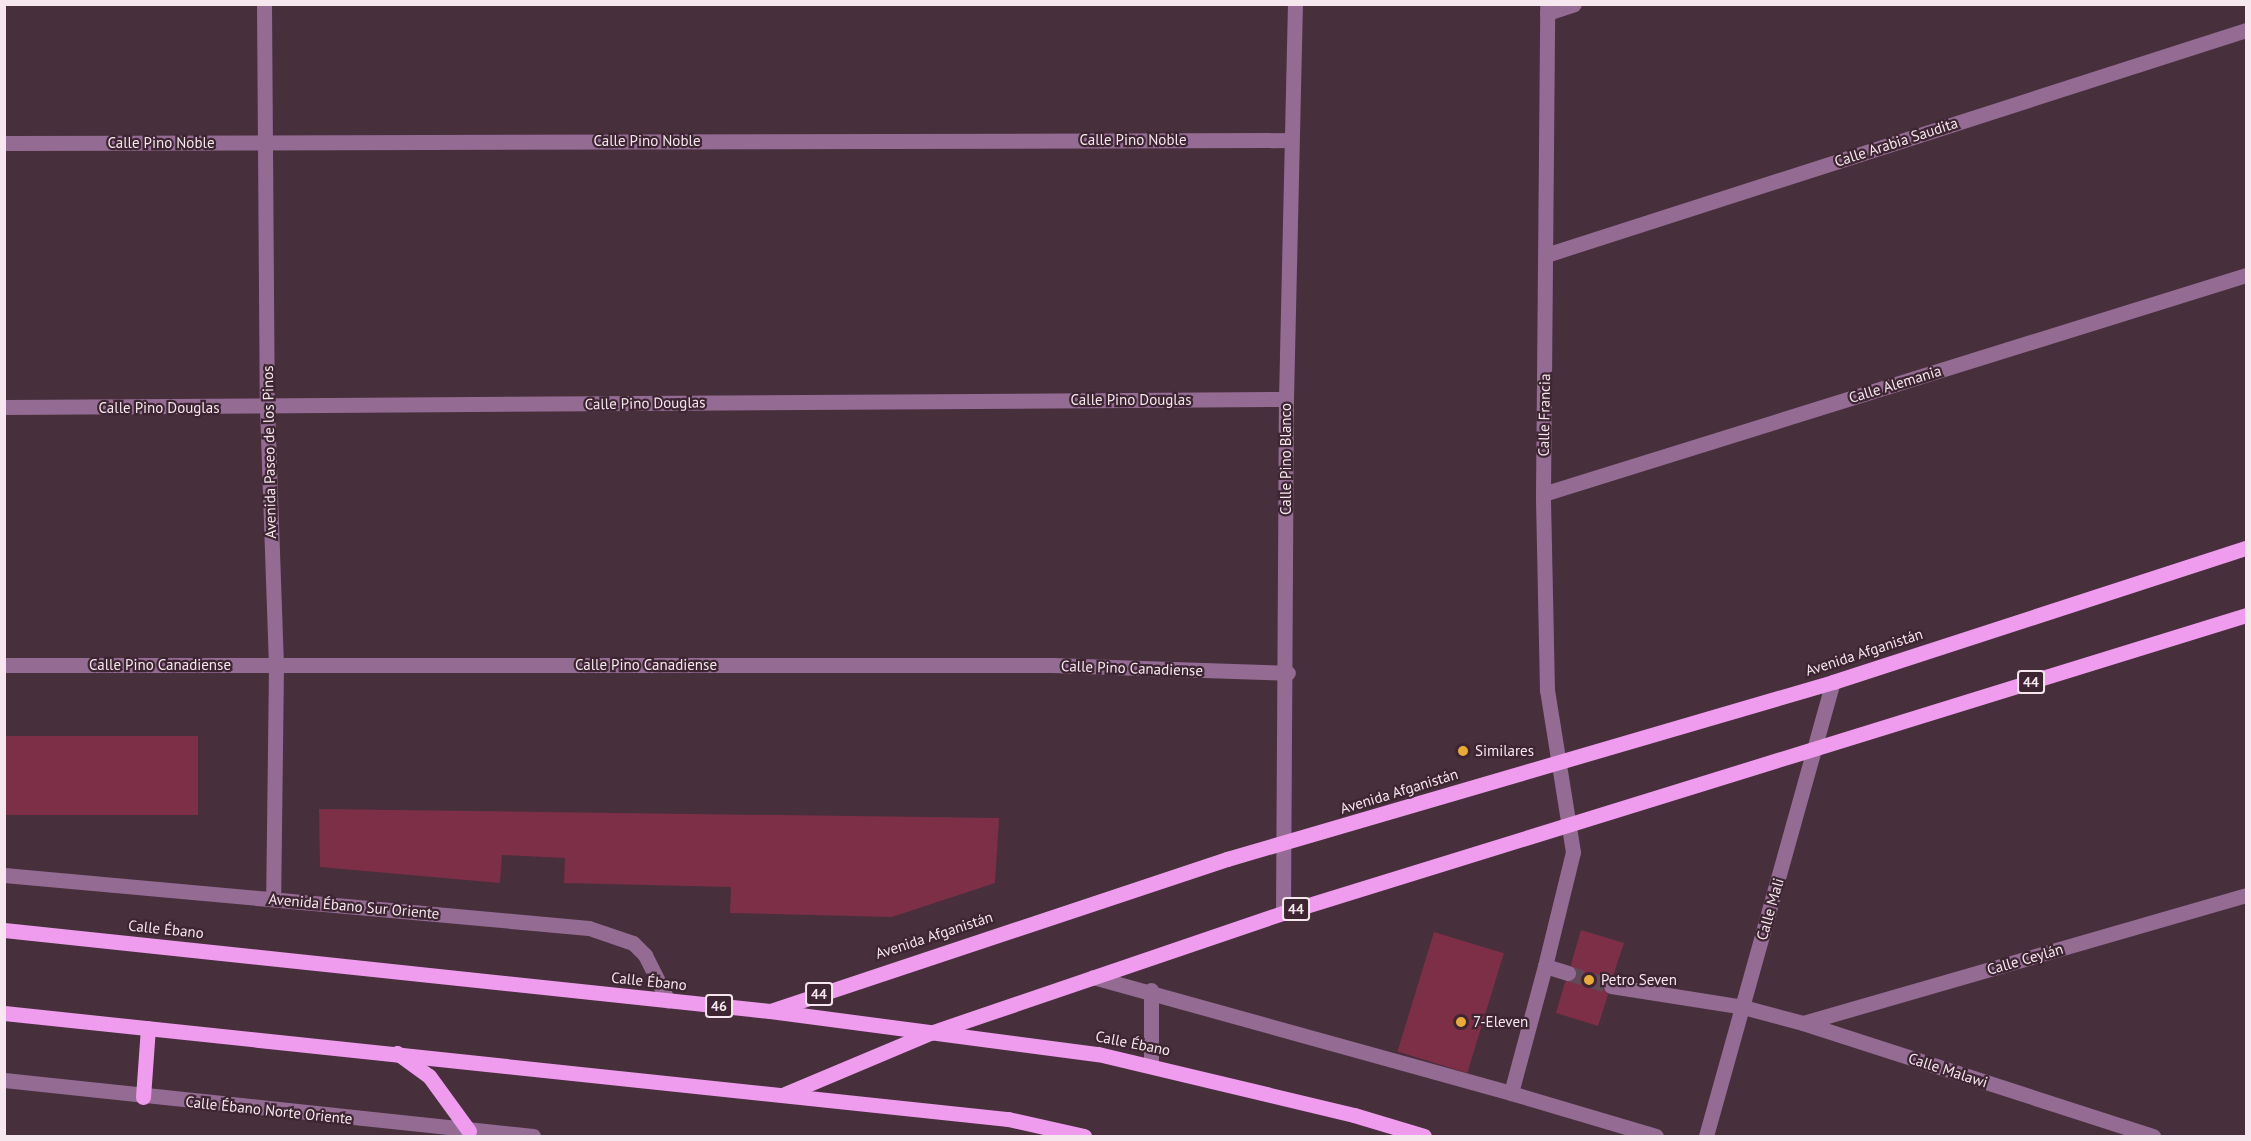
<!DOCTYPE html>
<html>
<head>
<meta charset="utf-8">
<style>
  body { margin:0 }
  #map { position:relative; width:2251px; height:1141px; overflow:hidden; background:#472f3c; font-family:"PT Sans",sans-serif }
  div>[style] { position:absolute }
  .building>* { inset:0; background:#7c2f46; transform-origin:0 0 }
  .minor-tunnel>* { height:15px; margin-top:-7.5px; transform-origin:0; background:repeating-linear-gradient(90deg,#614a57 0 15px,transparent 0 23px) }
  .minor>* { height:15px; margin:-7.5px; padding:0 7.5px; transform-origin:7.5px; border-radius:7.5px; background:#946b93 }
  .major>* { height:15px; margin:-7.5px; padding:0 7.5px; transform-origin:7.5px; border-radius:7.5px; background:#ef9cee }
  .dots>* { width:16px; height:16px; translate:-50% -50%; box-sizing:border-box; border:3px solid #3d2532; border-radius:50% }
  span { translate:-50% -50%; white-space:nowrap; text-align:center; line-height:1.15; -webkit-text-stroke:4.5px #3d2532; paint-order:stroke }
  .shield-label span { padding:2px 4px; background:#3d2532; border:2px solid; border-radius:4px; -webkit-text-stroke-width:0 }
  .shield-label { font-size:14px; color:#f6e6ee; font-weight:700 }
  .street-label { font-size:15px; color:#f6e6ee }
  .poi-label { font-size:15px; color:#f6e6ee }
  .left { translate:0 -50%; text-align:left }
  .frame { position:absolute; inset:0; border:6px solid #f6e6ee; pointer-events:none }
</style>
</head>
<body>
<div id="map">
  <div class="building">
    <div style="left:198px;top:736px;width:79px;height:194px;rotate:90deg"></div>
    <div style="clip-path:polygon(319px 809px,999px 818px,995px 883px,892px 917px,730px 913px,731px 887px,564px 883px,565px 858px,502px 855px,500px 883px,320px 867px)"></div>
    <div style="clip-path:polygon(1581px 930px,1624px 943px,1613px 976px,1602px 984px,1608px 995px,1598px 1026px,1556px 1013px,1565px 982px,1577px 976px,1571px 964px)"></div>
    <div style="left:1434px;top:932px;width:73px;height:125px;rotate:17deg"></div>
  </div>
  <div class="minor-tunnel">
    <div style="left:1568px;top:973px;width:45px;rotate:16.8deg"></div>
  </div>
  <div class="minor">
    <div style="left:264px;top:4px;width:404px;rotate:89.6deg"></div>
    <div style="left:267px;top:408px;width:258px;rotate:88deg"></div>
    <div style="left:276px;top:666px;width:233px;rotate:90.7deg"></div>
    <div style="left:1547px;top:13px;width:28px;rotate:-18deg"></div>
    <div style="left:4px;top:143px;width:1286px;rotate:-0.13deg"></div>
    <div style="left:1546px;top:255px;width:735px;rotate:-17.82deg"></div>
    <div style="left:4px;top:407px;width:1282px;rotate:-0.36deg"></div>
    <div style="left:1543px;top:494px;width:736px;rotate:-17.3deg"></div>
    <div style="left:4px;top:665px;width:1048px"></div>
    <div style="left:1052px;top:665px;width:236px;rotate:1.9deg"></div>
    <div style="left:4px;top:875px;width:587px;rotate:5.18deg"></div>
    <div style="left:589px;top:928px;width:46px;rotate:18.8deg"></div>
    <div style="left:633px;top:943px;width:17px;rotate:45deg"></div>
    <div style="left:645px;top:955px;width:51px;rotate:63.4deg"></div>
    <div style="left:1283px;top:913px;width:514px;rotate:-89.67deg"></div>
    <div style="left:1286px;top:399px;width:395px;rotate:-88.7deg"></div>
    <div style="left:1545px;top:966px;width:117px;rotate:-76.2deg"></div>
    <div style="left:1573px;top:852px;width:164px;rotate:-99.1deg"></div>
    <div style="left:1547px;top:690px;width:196px;rotate:-91.2deg"></div>
    <div style="left:1543px;top:494px;width:490px;rotate:-89.5deg"></div>
    <div style="left:1568px;top:973px;width:24px;rotate:-163deg"></div>
    <div style="left:1545px;top:966px;width:131px;rotate:105deg"></div>
    <div style="left:1511px;top:1093px;width:151px;rotate:16.5deg"></div>
    <div style="left:1093px;top:977px;width:434px;rotate:15.5deg"></div>
    <div style="left:1611px;top:986px;width:134px;rotate:9deg"></div>
    <div style="left:1743px;top:1007px;width:62px;rotate:14.9deg"></div>
    <div style="left:1803px;top:1023px;width:368px;rotate:17.9deg"></div>
    <div style="left:1151px;top:990px;width:74px;rotate:90deg"></div>
    <div style="left:1803px;top:1023px;width:461px;rotate:-16.1deg"></div>
    <div style="left:4px;top:1080px;width:532px;rotate:6.04deg"></div>
    <div style="left:1706px;top:1136px;width:471px;rotate:-74.4deg"></div>
  </div>
  <div class="major">
    <div style="left:4px;top:930px;width:770px;rotate:6.04deg"></div>
    <div style="left:770px;top:1011px;width:331px;rotate:7.5deg"></div>
    <div style="left:1098px;top:1054px;width:263px;rotate:13.4deg"></div>
    <div style="left:1354px;top:1115px;width:73px;rotate:16.7deg"></div>
    <div style="left:770px;top:1011px;width:482px;rotate:-18.4deg"></div>
    <div style="left:1227px;top:859px;width:631px;rotate:-16.28deg"></div>
    <div style="left:1833px;top:682px;width:434px;rotate:-18deg"></div>
    <div style="left:4px;top:1013px;width:1010px;rotate:6.03deg"></div>
    <div style="left:1008px;top:1119px;width:78px;rotate:12.6deg"></div>
    <div style="left:397px;top:1053px;width:39px;rotate:36deg"></div>
    <div style="left:429px;top:1076px;width:68px;rotate:54deg"></div>
    <div style="left:785px;top:1094px;width:157px;rotate:-22.8deg"></div>
    <div style="left:930px;top:1033px;width:373px;rotate:-18.8deg"></div>
    <div style="left:1283px;top:913px;width:1008px;rotate:-17.19deg"></div>
    <div style="left:143px;top:1097px;width:69px;rotate:-85.9deg"></div>
  </div>
  <div class="dots">
    <div style="left:1463px;top:751px;background:#e9aa38"></div>
    <div style="left:1589px;top:980px;background:#e9aa38"></div>
    <div style="left:1461px;top:1022px;background:#e9aa38"></div>
  </div>
  <div class="shield-label">
    <span style="left:2031px;top:682px">44</span>
    <span style="left:1296px;top:909px">44</span>
    <span style="left:819px;top:994px">44</span>
    <span style="left:719px;top:1006px">46</span>
  </div>
  <div class="street-label">
    <span style="left:1133px;top:140px">Calle Pino Noble</span>
    <span style="left:647px;top:141px">Calle Pino Noble</span>
    <span style="left:1896px;top:142px;rotate:-18deg">Calle Arabia Saudita</span>
    <span style="left:161px;top:143px">Calle Pino Noble</span>
    <span style="left:1895px;top:384px;rotate:-17deg">Calle Alemania</span>
    <span style="left:1131px;top:400px">Calle Pino Douglas</span>
    <span style="left:645px;top:403px;rotate:-1deg">Calle Pino Douglas</span>
    <span style="left:159px;top:408px">Calle Pino Douglas</span>
    <span style="left:1544px;top:415px;rotate:-89deg">Calle Francia</span>
    <span style="left:269px;top:452px;rotate:-91deg">Avenida Paseo de los Pinos</span>
    <span style="left:1286px;top:459px;rotate:-90deg">Calle Pino Blanco</span>
    <span style="left:1864px;top:652px;rotate:-18deg">Avenida Afganistán</span>
    <span style="left:160px;top:665px">Calle Pino Canadiense</span>
    <span style="left:646px;top:665px">Calle Pino Canadiense</span>
    <span style="left:1132px;top:668px;rotate:2deg">Calle Pino Canadiense</span>
    <span style="left:1399px;top:791px;rotate:-17deg">Avenida Afganistán</span>
    <span style="left:354px;top:906px;rotate:5deg">Avenida Ébano Sur Oriente</span>
    <span style="left:1770px;top:909px;rotate:-74deg">Calle Mali</span>
    <span style="left:166px;top:929px;rotate:6deg">Calle Ébano</span>
    <span style="left:934px;top:935px;rotate:-18deg">Avenida Afganistán</span>
    <span style="left:2025px;top:959px;rotate:-16deg">Calle Ceylán</span>
    <span style="left:649px;top:981px;rotate:6deg">Calle Ébano</span>
    <span style="left:1133px;top:1043px;rotate:11deg">Calle Ébano</span>
    <span style="left:1948px;top:1070px;rotate:18deg">Calle Malawi</span>
    <span style="left:269px;top:1110px;rotate:6deg">Calle Ébano Norte Oriente</span>
  </div>
  <div class="poi-label">
    <span class="left" style="left:1475px;top:751px">Similares</span>
    <span class="left" style="left:1601px;top:980px">Petro Seven</span>
    <span class="left" style="left:1473px;top:1022px">7-Eleven</span>
  </div>
  <div class="frame"></div>
</div>
</body>
</html>
